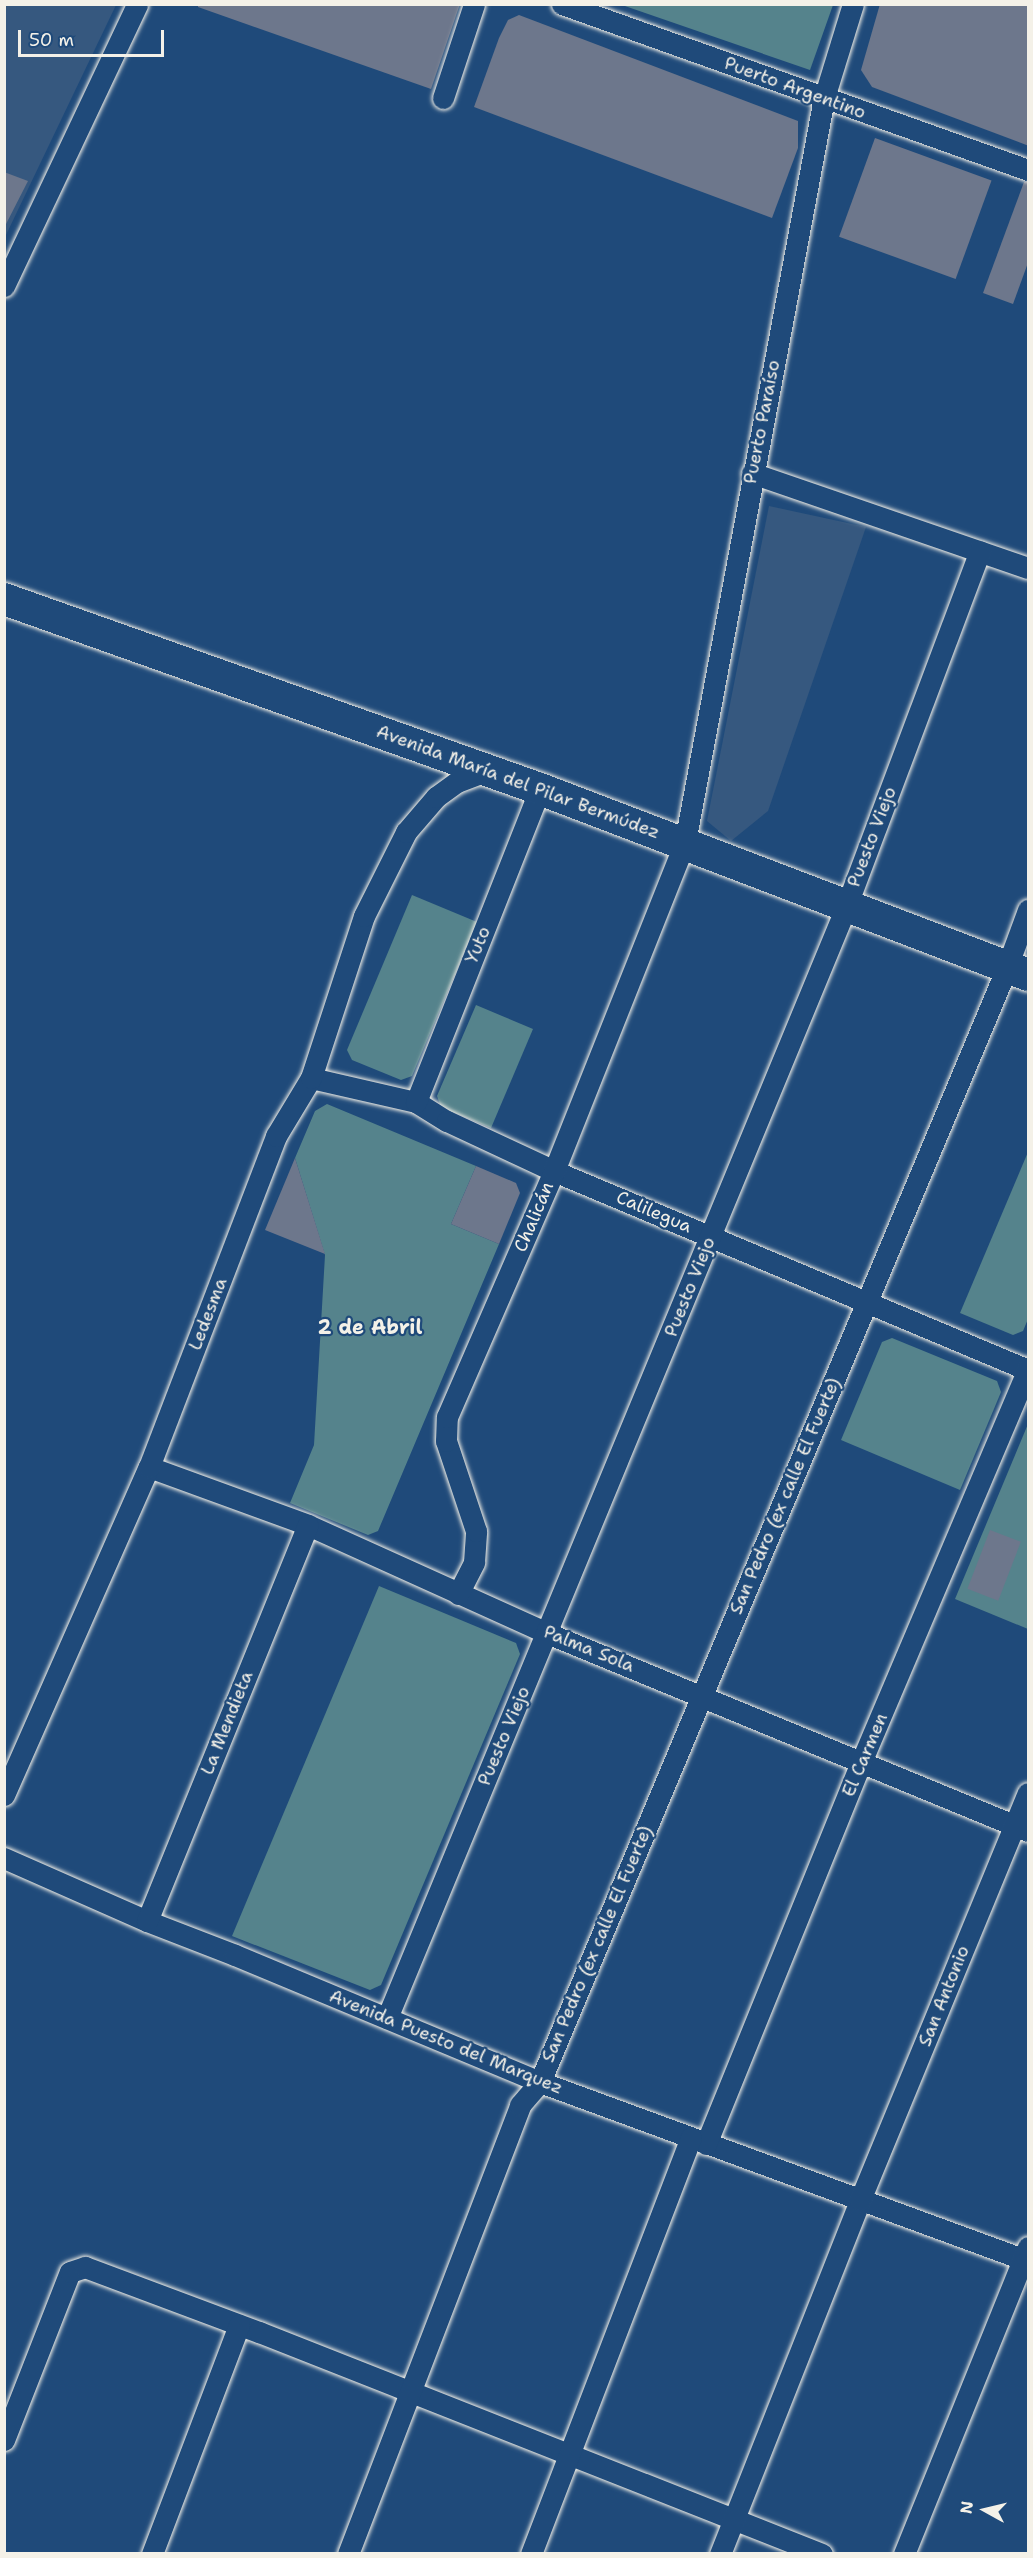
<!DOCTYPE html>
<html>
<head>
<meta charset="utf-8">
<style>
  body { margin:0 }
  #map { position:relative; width:1033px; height:2558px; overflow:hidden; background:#1f4a7a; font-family:"Shantell Sans",sans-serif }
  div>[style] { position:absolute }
  .built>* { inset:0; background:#36587f }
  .green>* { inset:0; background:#55838c }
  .building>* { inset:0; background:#6d778c; transform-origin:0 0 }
  .roads { filter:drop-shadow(0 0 2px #f4f1e8) drop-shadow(0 0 2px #f4f1e8) }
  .street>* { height:21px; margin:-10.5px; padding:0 10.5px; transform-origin:10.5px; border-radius:10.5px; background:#1f4a7a }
  .secondary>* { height:32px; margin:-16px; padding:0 16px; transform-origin:16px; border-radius:16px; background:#1f4a7a }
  span { translate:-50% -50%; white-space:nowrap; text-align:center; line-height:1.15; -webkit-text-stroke:4.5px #1f4a7a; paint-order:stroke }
  .street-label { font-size:18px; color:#f4f1e8 }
  .neighbourhood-label { font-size:20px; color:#f4f1e8; font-weight:700 }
  .frame { position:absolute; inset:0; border:6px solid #f4f1e8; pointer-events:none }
  .north { position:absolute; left:955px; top:2480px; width:60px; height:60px; -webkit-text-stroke:4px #1f4a7a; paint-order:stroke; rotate:278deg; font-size:16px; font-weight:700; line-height:24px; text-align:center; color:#f4f1e8 }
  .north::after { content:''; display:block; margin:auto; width:21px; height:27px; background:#f4f1e8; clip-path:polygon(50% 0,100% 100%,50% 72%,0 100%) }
  .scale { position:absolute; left:18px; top:30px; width:146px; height:27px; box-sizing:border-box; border:3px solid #f4f1e8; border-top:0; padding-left:8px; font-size:18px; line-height:21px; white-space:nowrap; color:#f4f1e8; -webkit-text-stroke:4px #1f4a7a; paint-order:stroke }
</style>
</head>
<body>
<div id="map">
  <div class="built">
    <div style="clip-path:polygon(5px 5px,116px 5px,5px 237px)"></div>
    <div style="clip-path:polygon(769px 506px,866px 527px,768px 811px,731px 841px,707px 821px)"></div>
  </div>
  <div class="green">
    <div style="clip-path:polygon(622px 5px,833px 5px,810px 70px)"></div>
    <div style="clip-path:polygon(412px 895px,477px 922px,412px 1076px,401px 1080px,352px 1060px,347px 1050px)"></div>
    <div style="clip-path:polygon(476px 1005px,533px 1029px,491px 1128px,441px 1107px,437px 1096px)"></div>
    <div style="clip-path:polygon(327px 1104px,476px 1166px,451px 1224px,499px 1244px,378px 1531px,368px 1535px,290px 1503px,314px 1445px,325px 1255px,295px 1158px,315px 1111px)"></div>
    <div style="clip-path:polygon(1028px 1152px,1028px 1319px,1023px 1331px,1013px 1335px,960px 1313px)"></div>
    <div style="clip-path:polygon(892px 1338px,997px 1381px,1001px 1392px,960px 1490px,841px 1440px,882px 1342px)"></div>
    <div style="clip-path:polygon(1028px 1424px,1028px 1629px,955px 1599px)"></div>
    <div style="clip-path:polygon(379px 1586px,516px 1643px,520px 1654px,381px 1985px,370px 1990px,232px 1936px)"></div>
  </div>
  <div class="building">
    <div style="clip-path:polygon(198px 4px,460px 4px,431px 89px,198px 7px)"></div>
    <div style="clip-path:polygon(880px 4px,1029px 4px,1029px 146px,872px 87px,861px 70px)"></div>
    <div style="clip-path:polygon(519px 15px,798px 121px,798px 148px,772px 218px,474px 107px,499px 38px,508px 20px)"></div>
    <div style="left:875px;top:138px;width:124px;height:105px;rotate:20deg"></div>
    <div style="clip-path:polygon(4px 172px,28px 181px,4px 228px)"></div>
    <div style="clip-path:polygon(1024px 182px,1029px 182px,1029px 260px,1013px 304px,983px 293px)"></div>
    <div style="clip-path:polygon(295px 1158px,325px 1254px,265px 1230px)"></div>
    <div style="clip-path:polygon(476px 1166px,516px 1183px,520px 1193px,499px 1244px,451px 1224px)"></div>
    <div style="left:990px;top:1530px;width:33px;height:63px;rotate:21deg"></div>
  </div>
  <div class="roads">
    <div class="street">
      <div style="left:562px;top:4px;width:495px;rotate:19.6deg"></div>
      <div style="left:443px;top:98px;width:99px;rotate:-71.7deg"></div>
      <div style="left:4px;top:286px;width:312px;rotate:-64.7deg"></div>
      <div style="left:752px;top:473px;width:292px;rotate:19deg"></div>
      <div style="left:311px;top:1078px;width:108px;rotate:12.9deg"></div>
      <div style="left:416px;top:1102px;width:36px;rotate:32deg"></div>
      <div style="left:447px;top:1121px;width:118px;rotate:25deg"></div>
      <div style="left:554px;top:1171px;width:514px;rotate:22.77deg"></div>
      <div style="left:416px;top:1102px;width:337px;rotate:-68.4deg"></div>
      <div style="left:149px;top:1467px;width:169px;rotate:20deg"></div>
      <div style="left:308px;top:1525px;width:262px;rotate:24.3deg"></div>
      <div style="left:547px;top:1633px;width:520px;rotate:22.37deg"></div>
      <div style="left:458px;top:1594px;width:36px;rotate:-63deg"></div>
      <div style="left:474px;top:1562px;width:31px;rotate:-86deg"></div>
      <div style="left:476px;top:1531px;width:95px;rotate:-108.4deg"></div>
      <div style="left:446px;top:1441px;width:24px;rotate:-88deg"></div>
      <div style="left:447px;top:1417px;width:268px;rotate:-66.5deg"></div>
      <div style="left:554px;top:1171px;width:354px;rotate:-68.3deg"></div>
      <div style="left:685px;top:842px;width:757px;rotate:-79.42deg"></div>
      <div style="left:824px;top:98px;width:98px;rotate:-72.9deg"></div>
      <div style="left:4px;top:1795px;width:359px;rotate:-66.2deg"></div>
      <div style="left:149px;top:1467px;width:355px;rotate:-69deg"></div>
      <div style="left:276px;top:1136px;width:68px;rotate:-58.9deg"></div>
      <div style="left:311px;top:1078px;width:170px;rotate:-71.9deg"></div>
      <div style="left:364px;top:916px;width:94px;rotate:-63.4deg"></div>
      <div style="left:406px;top:832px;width:46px;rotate:-49.4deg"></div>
      <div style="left:436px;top:797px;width:26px;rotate:-36deg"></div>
      <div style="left:457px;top:782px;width:31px;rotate:-21deg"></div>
      <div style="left:4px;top:1858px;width:156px;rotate:23.8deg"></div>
      <div style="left:147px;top:1921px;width:94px;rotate:21.1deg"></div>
      <div style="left:235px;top:1955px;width:330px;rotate:22.6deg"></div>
      <div style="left:540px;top:2082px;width:520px;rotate:20.14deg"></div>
      <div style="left:147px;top:1921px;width:427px;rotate:-67.9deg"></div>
      <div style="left:387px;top:2018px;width:1202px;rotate:-67.55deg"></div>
      <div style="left:846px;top:907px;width:380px;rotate:-69.4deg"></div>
      <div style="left:706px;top:2144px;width:414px;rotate:-67.9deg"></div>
      <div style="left:862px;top:1760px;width:426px;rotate:-67deg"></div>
      <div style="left:4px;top:2440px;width:180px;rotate:-68.6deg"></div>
      <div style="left:70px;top:2272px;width:16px;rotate:-18deg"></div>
      <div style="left:85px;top:2267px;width:186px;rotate:20.5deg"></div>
      <div style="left:259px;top:2332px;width:605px;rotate:21.52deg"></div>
      <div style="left:152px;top:2554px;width:245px;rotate:-69.2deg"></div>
      <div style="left:348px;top:2554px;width:481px;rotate:-69deg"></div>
      <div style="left:520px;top:2105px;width:30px;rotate:-49deg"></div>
      <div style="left:540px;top:2082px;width:1209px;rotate:-67.27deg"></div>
      <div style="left:1007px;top:967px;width:61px;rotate:-69.8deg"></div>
      <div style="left:531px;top:2554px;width:446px;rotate:-69deg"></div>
      <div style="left:720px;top:2554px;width:381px;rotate:-68.4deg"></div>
      <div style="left:860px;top:2200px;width:440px;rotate:-67.6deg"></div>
      <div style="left:904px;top:2554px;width:331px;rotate:-68deg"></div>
    </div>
    <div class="secondary">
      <div style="left:4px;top:599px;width:569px;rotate:19.52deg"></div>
      <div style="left:540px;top:789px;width:522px;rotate:20.86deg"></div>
    </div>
  </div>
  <div class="street-label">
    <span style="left:795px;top:88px;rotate:20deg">Puerto Argentino</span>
    <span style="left:762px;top:422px;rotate:-79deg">Puerto Paraíso</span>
    <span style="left:518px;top:782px;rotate:20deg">Avenida María del Pilar Bermúdez</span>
    <span style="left:872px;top:837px;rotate:-69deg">Puesto Viejo</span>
    <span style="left:478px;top:945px;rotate:-68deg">Yuto</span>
    <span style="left:654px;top:1212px;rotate:23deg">Calilegua</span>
    <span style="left:534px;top:1217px;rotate:-67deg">Chalicán</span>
    <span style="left:690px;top:1287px;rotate:-68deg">Puesto Viejo</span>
    <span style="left:208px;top:1314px;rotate:-69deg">Ledesma</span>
    <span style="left:785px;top:1496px;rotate:-67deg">San Pedro (ex calle El Fuerte)</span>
    <span style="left:589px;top:1649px;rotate:22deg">Palma Sola</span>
    <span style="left:227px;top:1723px;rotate:-68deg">La Mendieta</span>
    <span style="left:504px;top:1736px;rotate:-67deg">Puesto Viejo</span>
    <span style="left:865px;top:1755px;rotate:-67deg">El Carmen</span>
    <span style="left:597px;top:1944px;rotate:-67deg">San Pedro (ex calle El Fuerte)</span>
    <span style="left:944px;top:1996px;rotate:-68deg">San Antonio</span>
    <span style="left:446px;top:2042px;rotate:22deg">Avenida Puesto del Marquez</span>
  </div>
  <div class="neighbourhood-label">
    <span style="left:370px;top:1327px">2 de Abril</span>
  </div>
  <div class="frame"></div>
  <div class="north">N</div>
  <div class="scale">50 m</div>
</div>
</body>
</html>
